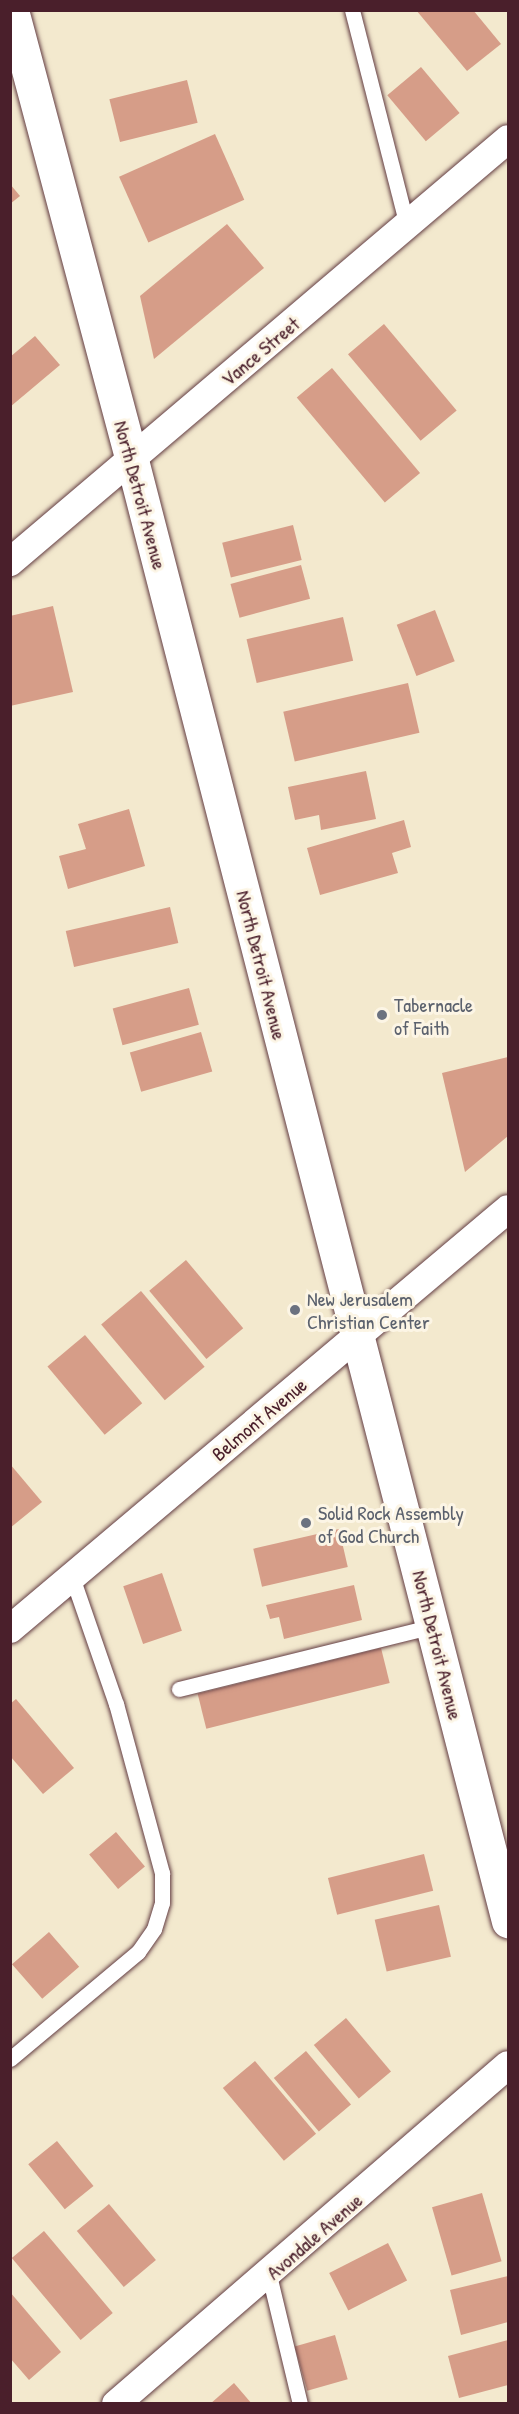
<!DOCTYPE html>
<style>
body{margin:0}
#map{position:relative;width:519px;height:2414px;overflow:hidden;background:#f3e9ce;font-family:"Patrick Hand",sans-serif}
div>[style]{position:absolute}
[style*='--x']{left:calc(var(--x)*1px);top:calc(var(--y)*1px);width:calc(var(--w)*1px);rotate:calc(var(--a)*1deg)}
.building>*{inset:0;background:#d69d88;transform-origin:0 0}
.roads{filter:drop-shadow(0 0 2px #633d43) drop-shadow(0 0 2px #633d43)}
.service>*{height:15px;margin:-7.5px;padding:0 7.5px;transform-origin:7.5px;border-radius:7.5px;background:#fff}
.minor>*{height:28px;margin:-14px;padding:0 14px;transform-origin:14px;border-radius:14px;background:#fff}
.primary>*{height:33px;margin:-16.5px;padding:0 16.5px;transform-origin:16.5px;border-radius:16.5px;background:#fff}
.dots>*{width:16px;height:16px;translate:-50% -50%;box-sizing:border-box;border:3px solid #fcf5e5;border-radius:50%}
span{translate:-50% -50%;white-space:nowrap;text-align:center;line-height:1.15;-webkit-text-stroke:6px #fcf5e5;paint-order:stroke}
.street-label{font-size:20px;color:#4a1f2b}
.worship-label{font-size:20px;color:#5b616d}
.left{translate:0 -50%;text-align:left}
.frame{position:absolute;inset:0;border:12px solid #4a1f2b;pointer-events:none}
</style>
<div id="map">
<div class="building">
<div style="clip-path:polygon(416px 10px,473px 10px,501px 44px,467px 71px)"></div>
<div style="left:421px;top:67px;width:60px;height:44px;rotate:50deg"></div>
<div style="left:187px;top:80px;width:44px;height:80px;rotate:76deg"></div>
<div style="left:215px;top:134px;width:72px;height:105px;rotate:66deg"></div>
<div style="clip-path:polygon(10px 184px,20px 196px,10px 204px)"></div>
<div style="clip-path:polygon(227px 224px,264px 268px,154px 359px,140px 296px)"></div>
<div style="left:384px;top:324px;width:113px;height:47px;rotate:50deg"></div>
<div style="clip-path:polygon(35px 336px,60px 365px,10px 407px,10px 357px)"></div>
<div style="left:332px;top:368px;width:137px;height:46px;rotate:50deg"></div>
<div style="left:293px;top:525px;width:36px;height:73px;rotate:76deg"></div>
<div style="left:301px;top:565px;width:35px;height:73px;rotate:75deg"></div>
<div style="clip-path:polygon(53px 606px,73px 692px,10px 706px,10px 616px)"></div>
<div style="left:435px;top:610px;width:55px;height:41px;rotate:69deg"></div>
<div style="left:343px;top:617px;width:45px;height:99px;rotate:77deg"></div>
<div style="left:408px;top:683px;width:51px;height:128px;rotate:77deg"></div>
<div style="clip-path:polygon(366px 771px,376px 819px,321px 830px,319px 815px,295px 820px,288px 787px)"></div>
<div style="clip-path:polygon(129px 809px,145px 866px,68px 889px,59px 856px,86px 849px,78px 824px)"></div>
<div style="clip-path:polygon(404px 820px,411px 847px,392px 853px,398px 873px,320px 895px,307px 848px)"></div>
<div style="left:170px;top:907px;width:37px;height:107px;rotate:77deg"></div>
<div style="left:189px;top:988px;width:38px;height:79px;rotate:75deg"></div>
<div style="left:201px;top:1032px;width:41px;height:74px;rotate:74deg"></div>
<div style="clip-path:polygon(508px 1057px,508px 1136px,465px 1172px,442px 1073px)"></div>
<div style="left:186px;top:1260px;width:89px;height:48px;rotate:50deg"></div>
<div style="left:141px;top:1291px;width:99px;height:52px;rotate:50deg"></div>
<div style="left:85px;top:1335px;width:89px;height:49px;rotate:50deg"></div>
<div style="clip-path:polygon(10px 1464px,42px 1502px,10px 1528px)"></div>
<div style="left:339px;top:1529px;width:39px;height:88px;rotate:77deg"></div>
<div style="left:162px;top:1573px;width:61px;height:41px;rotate:71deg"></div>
<div style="clip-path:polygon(354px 1585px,362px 1620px,284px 1639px,279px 1617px,270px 1619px,266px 1605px)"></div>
<div style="left:381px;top:1648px;width:36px;height:189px;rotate:76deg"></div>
<div style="clip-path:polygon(16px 1699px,74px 1768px,43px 1794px,10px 1756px,10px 1704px)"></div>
<div style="left:116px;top:1832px;width:45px;height:35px;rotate:50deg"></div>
<div style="left:424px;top:1854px;width:38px;height:99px;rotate:76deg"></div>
<div style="left:439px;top:1905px;width:53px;height:66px;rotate:77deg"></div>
<div style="left:49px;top:1932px;width:46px;height:49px;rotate:49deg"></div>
<div style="left:346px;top:2018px;width:70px;height:42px;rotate:50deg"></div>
<div style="left:306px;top:2051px;width:70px;height:42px;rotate:50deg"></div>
<div style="left:255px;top:2061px;width:95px;height:42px;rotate:50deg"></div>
<div style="left:57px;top:2141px;width:58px;height:37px;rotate:51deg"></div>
<div style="left:482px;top:2193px;width:71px;height:52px;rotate:74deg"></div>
<div style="left:109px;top:2204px;width:73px;height:42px;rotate:50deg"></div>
<div style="left:44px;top:2231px;width:107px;height:42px;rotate:50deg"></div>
<div style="left:388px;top:2243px;width:42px;height:66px;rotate:63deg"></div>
<div style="clip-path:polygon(508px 2276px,508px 2322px,461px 2335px,450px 2290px)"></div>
<div style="clip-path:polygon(10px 2292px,61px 2352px,29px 2380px,10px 2358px)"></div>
<div style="left:335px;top:2335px;width:46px;height:42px;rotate:74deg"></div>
<div style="clip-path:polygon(508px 2340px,508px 2385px,459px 2398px,448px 2356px)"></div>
<div style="clip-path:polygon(234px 2383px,252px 2404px,210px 2404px)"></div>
</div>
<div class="roads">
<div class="service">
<div style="--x:352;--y:10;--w:223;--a:75.7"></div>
<div style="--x:179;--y:1689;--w:262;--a:-13.9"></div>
<div style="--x:10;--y:2059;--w:167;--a:-39.9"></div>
<div style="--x:138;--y:1952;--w:28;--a:-55"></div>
<div style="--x:154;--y:1929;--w:27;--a:-73"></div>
<div style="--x:162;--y:1903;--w:30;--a:-90"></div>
<div style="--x:162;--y:1873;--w:175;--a:-105.2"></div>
<div style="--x:116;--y:1704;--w:134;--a:-109.1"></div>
<div style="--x:269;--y:2275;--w:133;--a:76.5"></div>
</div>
<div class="minor">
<div style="--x:10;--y:562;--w:653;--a:-40.34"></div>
<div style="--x:10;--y:1629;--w:651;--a:-40.14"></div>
<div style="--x:116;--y:2404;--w:518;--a:-40.85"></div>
</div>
<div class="primary">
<div style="--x:12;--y:10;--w:466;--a:75.1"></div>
<div style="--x:132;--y:460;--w:1509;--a:75.57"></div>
</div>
</div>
<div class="dots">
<div style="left:382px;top:1015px;background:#6b7280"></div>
<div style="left:295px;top:1310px;background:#6b7280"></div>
<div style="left:306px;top:1523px;background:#6b7280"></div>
</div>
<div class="street-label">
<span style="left:260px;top:351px;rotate:-40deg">Vance Street</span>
<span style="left:141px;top:495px;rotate:75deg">North Detroit Avenue</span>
<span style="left:262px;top:965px;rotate:76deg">North Detroit Avenue</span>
<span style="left:259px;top:1419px;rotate:-40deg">Belmont Avenue</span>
<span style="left:438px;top:1645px;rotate:76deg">North Detroit Avenue</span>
<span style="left:314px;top:2236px;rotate:-41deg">Avondale Avenue</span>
</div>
<div class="worship-label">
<span class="left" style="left:394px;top:1016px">Tabernacle<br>of Faith</span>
<span class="left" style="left:307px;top:1310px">New Jerusalem<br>Christian Center</span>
<span class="left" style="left:318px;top:1524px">Solid Rock Assembly<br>of God Church</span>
</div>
<div class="frame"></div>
</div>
